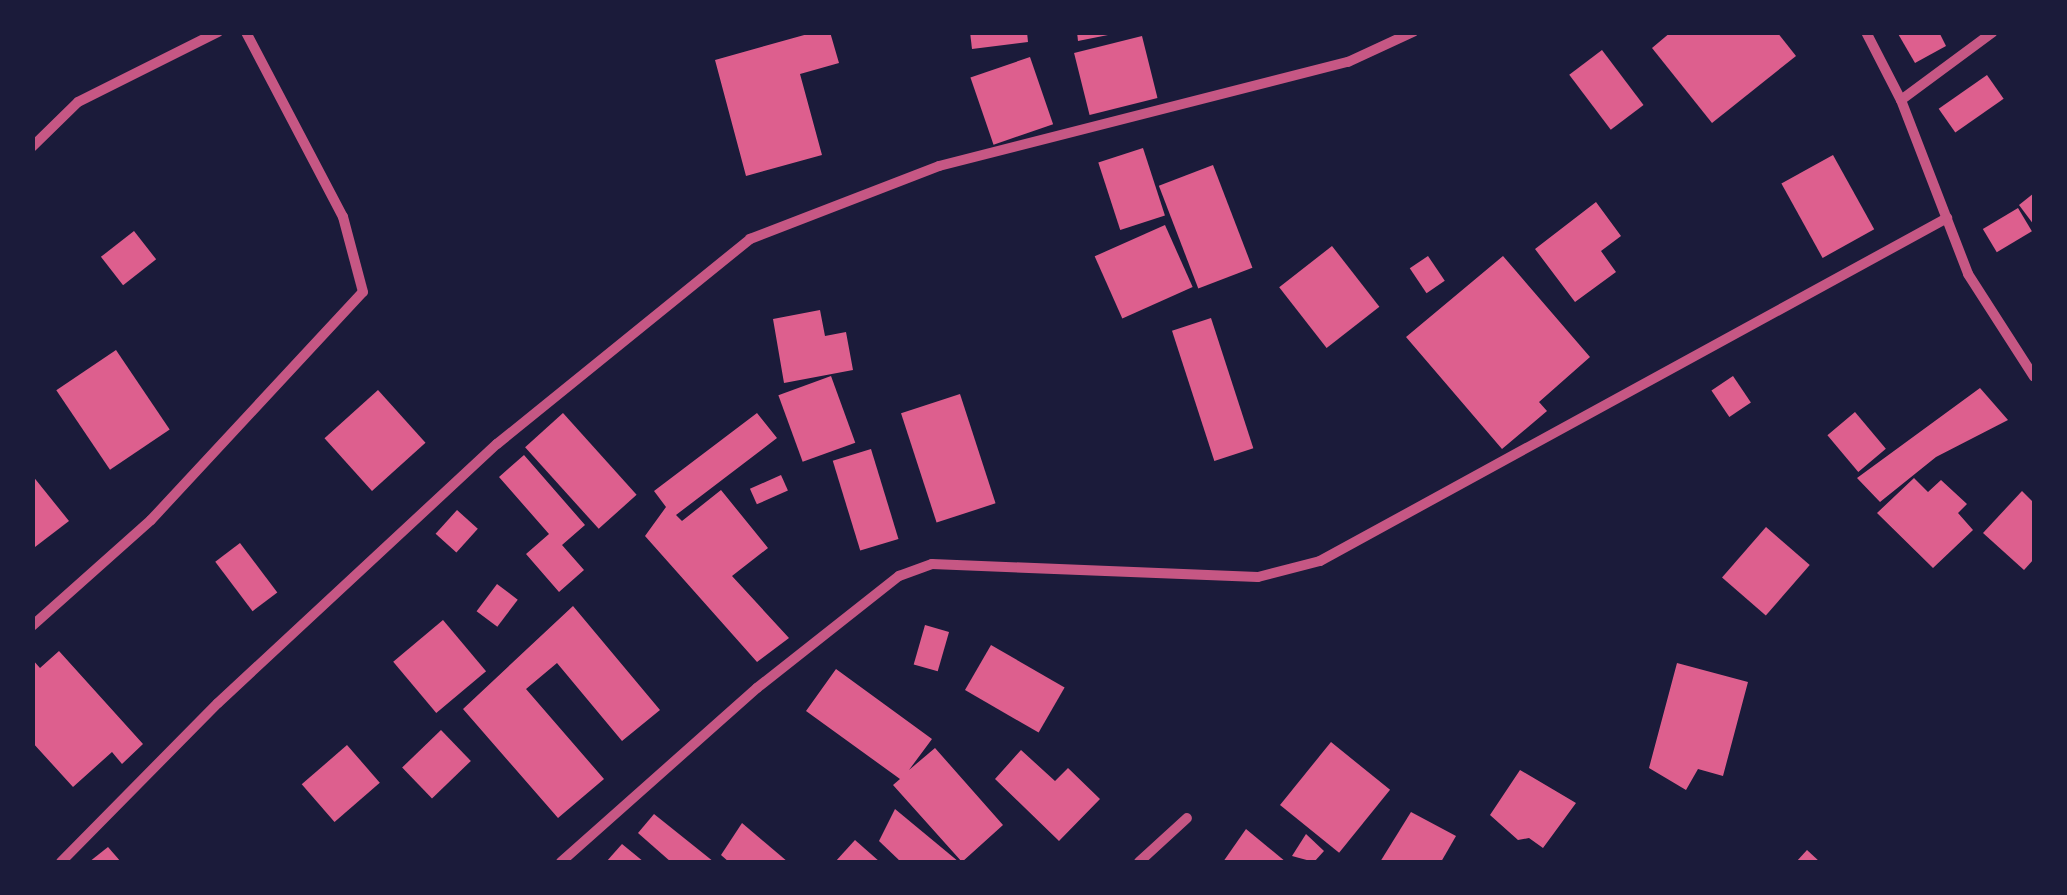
<!DOCTYPE html>
<style>
body{margin:0}
#map{position:relative;width:2067px;height:895px;overflow:hidden;background:#1b1b3a;font-family:"Public Sans",sans-serif}
div>[style]{position:absolute}
[style*='--x']{left:calc(var(--x)*1px);top:calc(var(--y)*1px);width:calc(var(--w)*1px);rotate:calc(var(--a)*1deg)}
.building>*{inset:0;background:#dd5f8e;transform-origin:0 0}
.minor>*{height:10px;margin:-5px;padding:0 5px;transform-origin:5px;border-radius:5px;background:#c65784}
span{translate:-50% -50%;white-space:nowrap;text-align:center;line-height:1.15;-webkit-text-stroke:9px #1b1b3a;paint-order:stroke}
.frame{position:absolute;inset:0;border:35px solid #1b1b3a;pointer-events:none}
</style>
<div id="map">
<div class="building">
<div style="clip-path:polygon(815px 32px,830px 32px,839px 63px,800px 74px,822px 155px,746px 176px,715px 60px)"></div>
<div style="clip-path:polygon(970px 32px,1027px 32px,1028px 42px,972px 49px)"></div>
<div style="clip-path:polygon(1077px 32px,1113px 32px,1113px 34px,1078px 41px)"></div>
<div style="clip-path:polygon(1671px 32px,1777px 32px,1796px 56px,1712px 123px,1652px 48px)"></div>
<div style="clip-path:polygon(1897px 32px,1939px 32px,1946px 46px,1915px 63px)"></div>
<div style="left:1142px;top:36px;width:64px;height:70px;rotate:76deg"></div>
<div style="left:1602px;top:50px;width:69px;height:41px;rotate:53deg"></div>
<div style="left:1030px;top:57px;width:71px;height:63px;rotate:71deg"></div>
<div style="left:1987px;top:75px;width:29px;height:59px;rotate:55deg"></div>
<div style="left:1143px;top:148px;width:71px;height:47px;rotate:72deg"></div>
<div style="left:1833px;top:155px;width:85px;height:59px;rotate:61deg"></div>
<div style="left:1213px;top:165px;width:110px;height:58px;rotate:69deg"></div>
<div style="clip-path:polygon(2034px 193px,2034px 225px,2019px 205px)"></div>
<div style="clip-path:polygon(1596px 202px,1621px 236px,1601px 251px,1616px 272px,1575px 302px,1535px 249px)"></div>
<div style="left:2018px;top:208px;width:27px;height:41px;rotate:59deg"></div>
<div style="left:1165px;top:225px;width:68px;height:77px;rotate:66deg"></div>
<div style="left:134px;top:231px;width:36px;height:42px;rotate:52deg"></div>
<div style="left:1332px;top:246px;width:77px;height:67px;rotate:52deg"></div>
<div style="left:1428px;top:256px;width:30px;height:22px;rotate:56deg"></div>
<div style="clip-path:polygon(1503px 256px,1590px 357px,1539px 402px,1547px 411px,1502px 449px,1406px 337px)"></div>
<div style="clip-path:polygon(820px 310px,825px 336px,846px 332px,853px 370px,784px 383px,773px 319px)"></div>
<div style="left:1211px;top:318px;width:137px;height:41px;rotate:72deg"></div>
<div style="left:116px;top:350px;width:96px;height:72px;rotate:56deg"></div>
<div style="left:831px;top:376px;width:71px;height:56px;rotate:70deg"></div>
<div style="left:1733px;top:376px;width:32px;height:26px;rotate:56deg"></div>
<div style="clip-path:polygon(1980px 388px,2008px 420px,1936px 457px,1880px 502px,1857px 478px)"></div>
<div style="left:378px;top:390px;width:71px;height:72px;rotate:48deg"></div>
<div style="left:960px;top:394px;width:115px;height:62px;rotate:72deg"></div>
<div style="left:1855px;top:412px;width:48px;height:36px;rotate:50deg"></div>
<div style="left:563px;top:413px;width:110px;height:51px;rotate:48deg"></div>
<div style="clip-path:polygon(757px 413px,777px 438px,676px 515px,682px 521px,721px 490px,768px 548px,732px 576px,789px 638px,757px 662px,645px 536px,666px 507px,654px 491px)"></div>
<div style="left:871px;top:449px;width:94px;height:40px;rotate:73deg"></div>
<div style="clip-path:polygon(524px 455px,585px 525px,562px 545px,584px 570px,559px 592px,526px 554px,549px 534px,499px 477px)"></div>
<div style="clip-path:polygon(32px 475px,69px 521px,35px 547px,32px 544px)"></div>
<div style="left:781px;top:475px;width:17px;height:34px;rotate:66deg"></div>
<div style="clip-path:polygon(1914px 478px,1928px 492px,1941px 480px,1967px 504px,1958px 513px,1973px 530px,1933px 568px,1877px 513px)"></div>
<div style="clip-path:polygon(2022px 491px,2034px 503px,2034px 559px,2024px 570px,1983px 533px)"></div>
<div style="left:457px;top:510px;width:28px;height:32px;rotate:42deg"></div>
<div style="left:1766px;top:527px;width:58px;height:67px;rotate:41deg"></div>
<div style="left:240px;top:543px;width:62px;height:31px;rotate:53deg"></div>
<div style="left:497px;top:584px;width:26px;height:34px;rotate:37deg"></div>
<div style="clip-path:polygon(573px 606px,660px 710px,622px 741px,557px 663px,526px 689px,604px 779px,558px 818px,463px 709px)"></div>
<div style="left:443px;top:620px;width:67px;height:65px;rotate:50deg"></div>
<div style="left:925px;top:625px;width:25px;height:41px;rotate:16deg"></div>
<div style="left:991px;top:645px;width:85px;height:52px;rotate:30deg"></div>
<div style="clip-path:polygon(59px 651px,143px 744px,122px 764px,112px 752px,73px 787px,32px 742px,32px 659px,40px 668px)"></div>
<div style="clip-path:polygon(1677px 663px,1748px 682px,1723px 776px,1698px 769px,1686px 790px,1649px 768px)"></div>
<div style="clip-path:polygon(836px 669px,932px 739px,909px 770px,935px 748px,1003px 825px,962px 862px,893px 785px,900px 779px,806px 711px)"></div>
<div style="left:441px;top:730px;width:43px;height:54px;rotate:46deg"></div>
<div style="left:1331px;top:742px;width:76px;height:81px;rotate:39deg"></div>
<div style="left:347px;top:745px;width:50px;height:60px;rotate:49deg"></div>
<div style="clip-path:polygon(1021px 750px,1055px 781px,1068px 768px,1100px 799px,1059px 841px,995px 779px)"></div>
<div style="clip-path:polygon(1520px 770px,1576px 803px,1543px 848px,1529px 838px,1518px 840px,1490px 815px)"></div>
<div style="clip-path:polygon(895px 809px,959px 862px,901px 862px,879px 841px)"></div>
<div style="clip-path:polygon(1411px 812px,1456px 836px,1441px 862px,1380px 862px)"></div>
<div style="clip-path:polygon(654px 814px,714px 862px,671px 862px,638px 833px)"></div>
<div style="clip-path:polygon(742px 823px,788px 862px,729px 862px,721px 855px)"></div>
<div style="clip-path:polygon(1246px 829px,1286px 862px,1223px 862px)"></div>
<div style="clip-path:polygon(1306px 834px,1324px 851px,1314px 862px,1292px 856px)"></div>
<div style="clip-path:polygon(855px 840px,880px 862px,835px 862px)"></div>
<div style="clip-path:polygon(622px 844px,644px 862px,606px 862px)"></div>
<div style="clip-path:polygon(108px 847px,121px 862px,89px 862px)"></div>
<div style="clip-path:polygon(1807px 850px,1820px 862px,1796px 862px)"></div>
</div>
<div class="minor">
<div style="--x:1866;--y:32;--w:76;--a:62.8"></div>
<div style="--x:1901;--y:100;--w:186;--a:68.9"></div>
<div style="--x:1968;--y:274;--w:122;--a:57.3"></div>
<div style="--x:1901;--y:100;--w:114;--a:-36.5"></div>
<div style="--x:32;--y:147;--w:64;--a:-44.4"></div>
<div style="--x:78;--y:102;--w:157;--a:-26.6"></div>
<div style="--x:32;--y:626;--w:159;--a:-41.7"></div>
<div style="--x:151;--y:520;--w:311;--a:-47.1"></div>
<div style="--x:363;--y:292;--w:78;--a:-104.9"></div>
<div style="--x:343;--y:217;--w:209;--a:-117.7"></div>
<div style="--x:61;--y:862;--w:223;--a:-45.4"></div>
<div style="--x:218;--y:703;--w:381;--a:-42.9"></div>
<div style="--x:497;--y:444;--w:326;--a:-39"></div>
<div style="--x:750;--y:239;--w:203;--a:-21.1"></div>
<div style="--x:939;--y:166;--w:422;--a:-14.3"></div>
<div style="--x:1348;--y:62;--w:72;--a:-24.8"></div>
<div style="--x:561;--y:862;--w:262;--a:-41.6"></div>
<div style="--x:757;--y:688;--w:181;--a:-38.3"></div>
<div style="--x:899;--y:576;--w:35;--a:-20"></div>
<div style="--x:932;--y:564;--w:326;--a:2.3"></div>
<div style="--x:1258;--y:577;--w:64;--a:-14.5"></div>
<div style="--x:1320;--y:561;--w:715;--a:-28.68"></div>
<div style="--x:1139;--y:862;--w:65;--a:-42.5"></div>
</div>
<div class="frame"></div>
</div>
